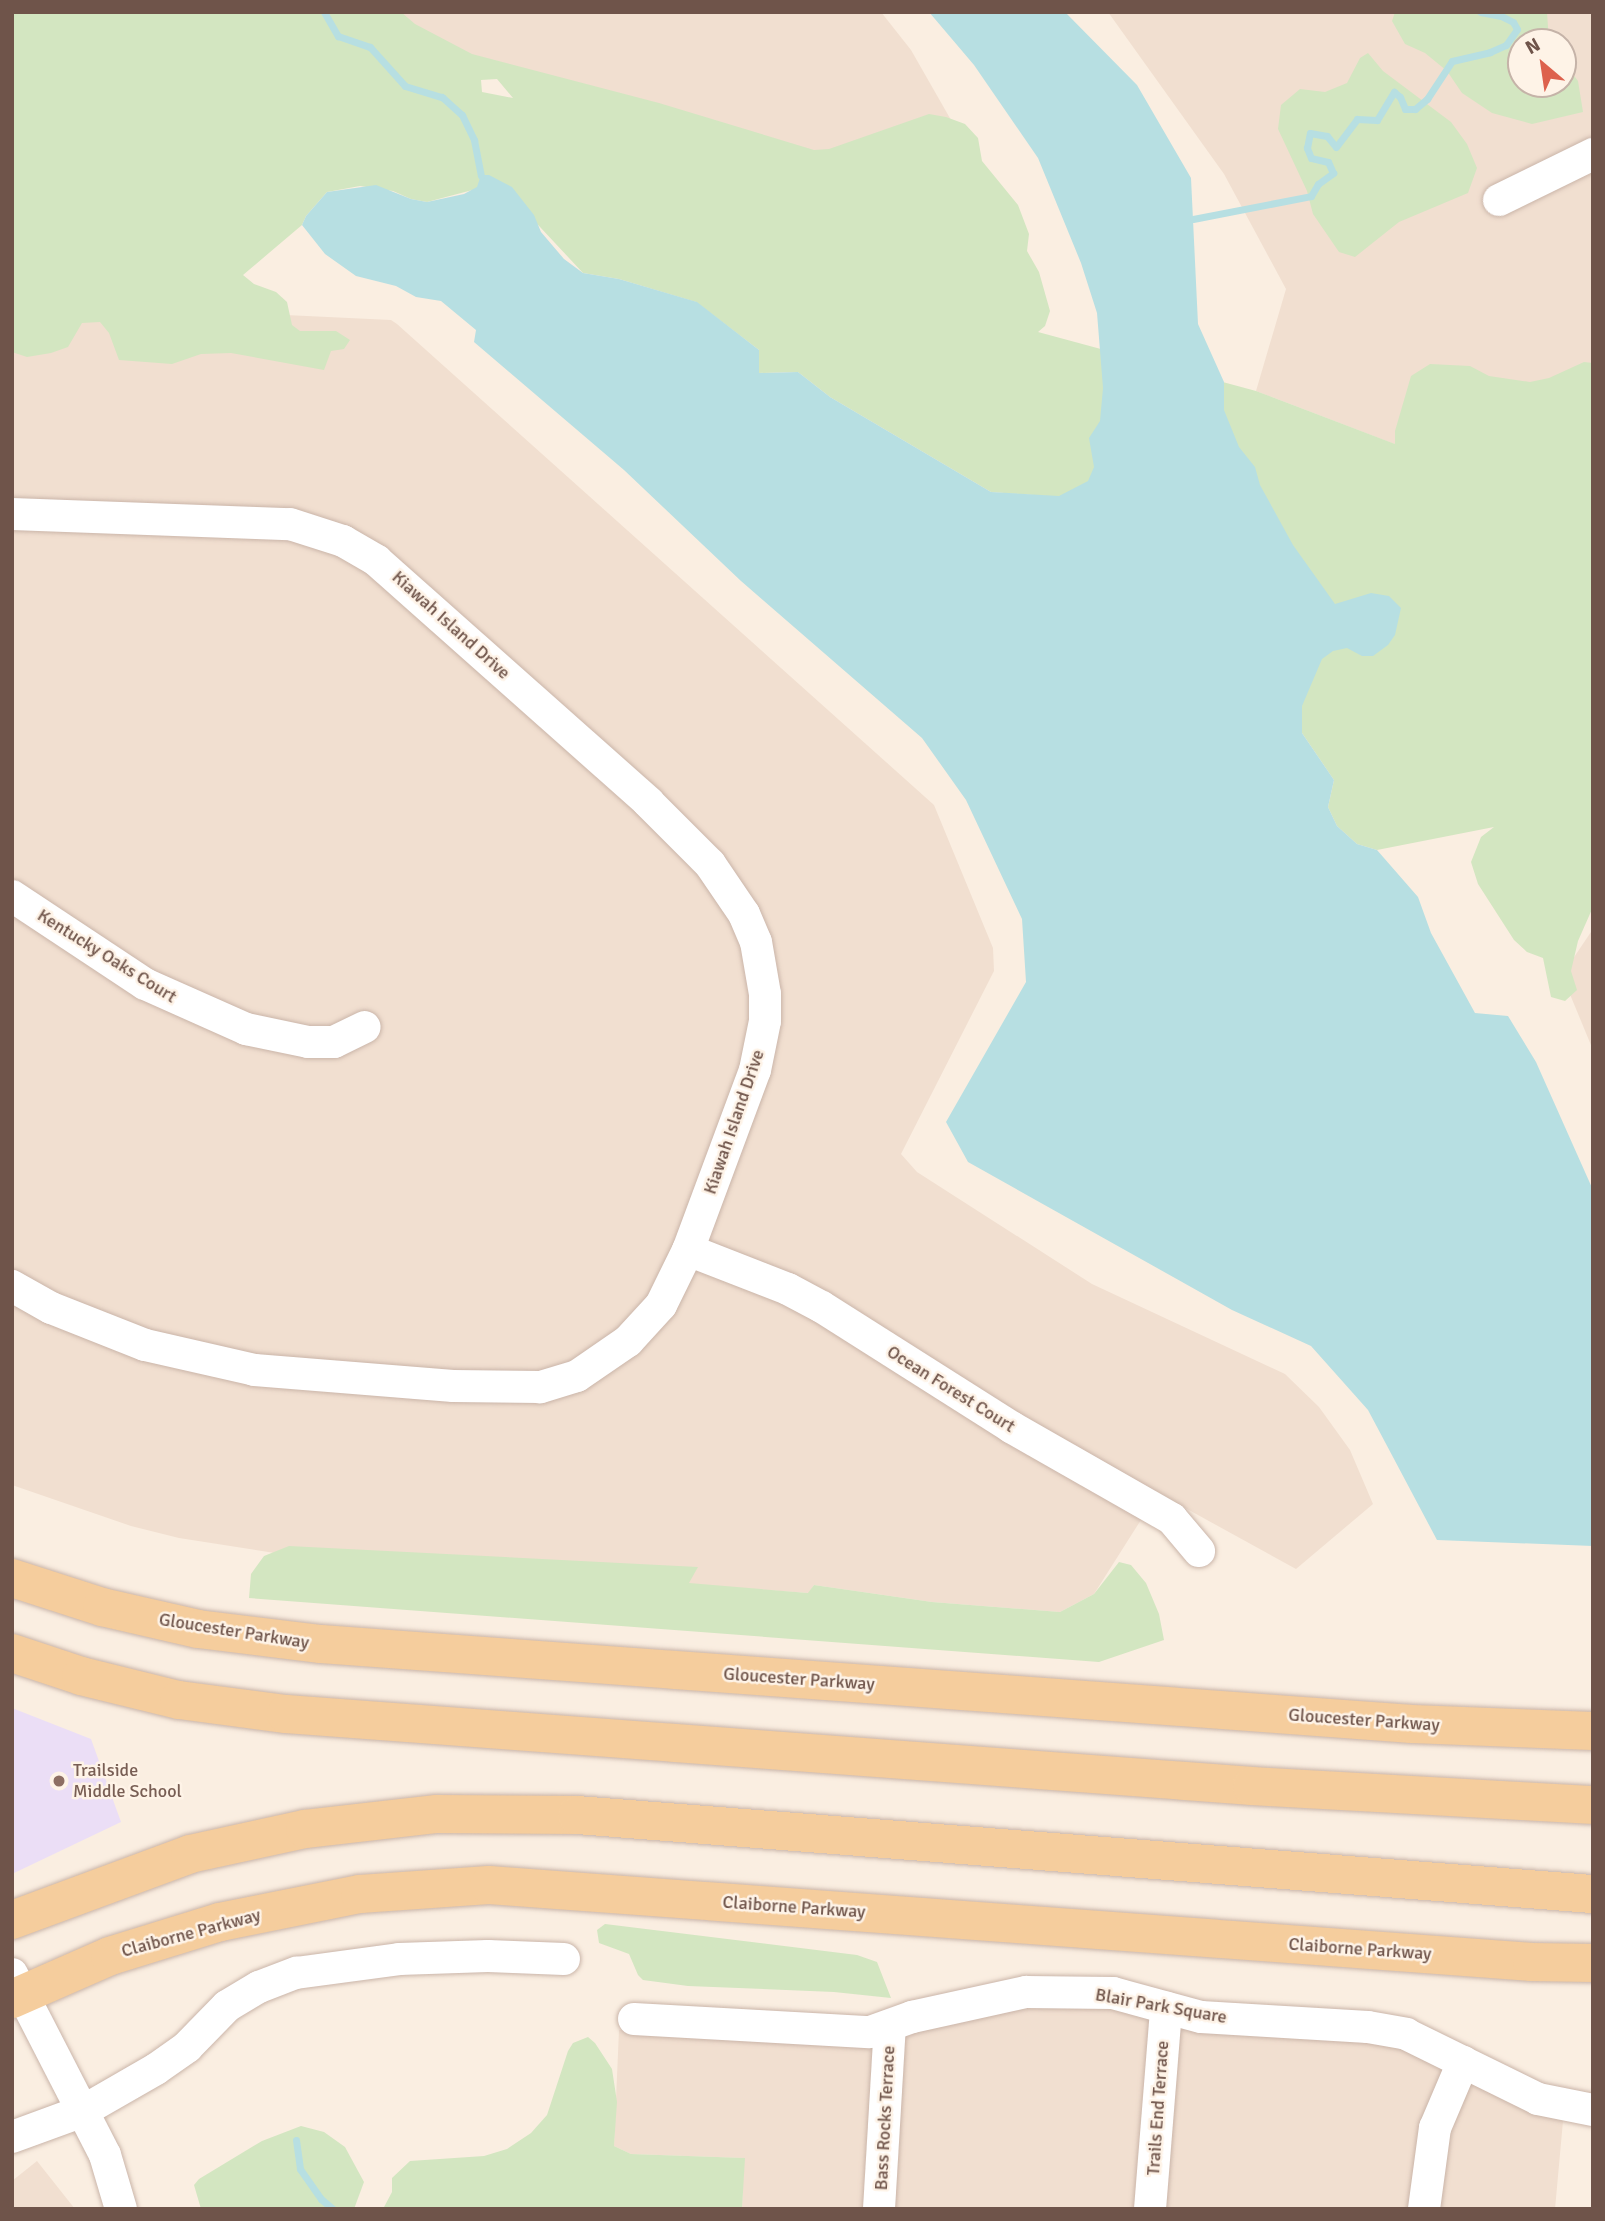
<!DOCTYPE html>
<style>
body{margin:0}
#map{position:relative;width:1605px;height:2221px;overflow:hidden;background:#faeee1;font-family:Signika,sans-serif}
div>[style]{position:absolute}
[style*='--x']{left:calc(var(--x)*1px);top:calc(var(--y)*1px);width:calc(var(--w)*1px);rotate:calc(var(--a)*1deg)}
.residential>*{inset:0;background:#f1dfd0}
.education>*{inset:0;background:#ebdef6}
.green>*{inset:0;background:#d3e6c1}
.water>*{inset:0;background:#b7dfe2}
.stream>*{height:7px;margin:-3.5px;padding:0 3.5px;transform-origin:3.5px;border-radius:3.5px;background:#b7dfe2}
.roads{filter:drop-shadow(0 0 2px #cab5a9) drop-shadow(0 0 2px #cab5a9)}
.minor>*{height:32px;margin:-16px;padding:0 16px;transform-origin:16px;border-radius:16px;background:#fff}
.major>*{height:38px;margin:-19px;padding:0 19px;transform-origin:19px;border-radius:19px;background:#f5cd9d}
.dots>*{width:19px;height:19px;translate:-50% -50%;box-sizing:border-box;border:4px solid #fef3e7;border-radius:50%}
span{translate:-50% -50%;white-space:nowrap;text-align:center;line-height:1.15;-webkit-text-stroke:5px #fef3e7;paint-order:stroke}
.street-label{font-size:18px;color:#6f544a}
.education-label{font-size:18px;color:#785e54}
.left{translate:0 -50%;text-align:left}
.frame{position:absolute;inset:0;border:14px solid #6f544a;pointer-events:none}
.north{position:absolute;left:1507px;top:28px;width:70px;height:70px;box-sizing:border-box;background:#fef3e7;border:2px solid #c5b3a8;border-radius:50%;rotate:331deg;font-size:19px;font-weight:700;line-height:28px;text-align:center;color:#6f544a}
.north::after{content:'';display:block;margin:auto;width:24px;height:32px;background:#dd614d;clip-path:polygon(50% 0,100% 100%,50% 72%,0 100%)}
</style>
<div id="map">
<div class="residential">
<div style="clip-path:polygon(380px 12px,881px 12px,911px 50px,959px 134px,824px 166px,408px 37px)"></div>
<div style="clip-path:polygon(evenodd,1108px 12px,1593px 12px,1593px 382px,1436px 460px,1256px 391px,1286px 289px,1224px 174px,1108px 12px,1521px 42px,1563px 42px,1563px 84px,1521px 84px,1521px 42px)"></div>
<div style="clip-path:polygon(12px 302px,391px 320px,397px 324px,934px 805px,993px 948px,994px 971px,901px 1154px,917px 1172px,1092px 1284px,1285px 1374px,1319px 1407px,1350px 1450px,1373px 1504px,1296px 1569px,1158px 1493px,1094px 1594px,1060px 1612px,932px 1602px,814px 1585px,809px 1593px,300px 1557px,179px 1538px,131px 1526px,12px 1485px)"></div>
<div style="clip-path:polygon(1593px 929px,1593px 1050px,1562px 975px)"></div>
<div style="clip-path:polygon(1056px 2004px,1125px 2009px,1391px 2042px,1530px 2112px,1563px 2121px,1555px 2209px,742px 2209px,744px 2158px,631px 2154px,614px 2146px,619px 2030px,848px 2044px,1020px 2007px)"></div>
<div style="clip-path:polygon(37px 2161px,75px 2209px,12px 2209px,12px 2181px)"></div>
</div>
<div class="education">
<div style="clip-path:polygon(12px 1708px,91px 1739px,121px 1822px,12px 1874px)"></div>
</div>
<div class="green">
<div style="clip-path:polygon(evenodd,12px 12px,401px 12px,415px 24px,472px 54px,659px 103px,814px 150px,829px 149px,929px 114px,946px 117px,965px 124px,978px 138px,982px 161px,1018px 205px,1029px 234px,1027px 251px,1039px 272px,1050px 311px,1045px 326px,1038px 332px,1256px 391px,1395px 444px,1395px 431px,1411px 376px,1430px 364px,1470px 366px,1489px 376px,1530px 382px,1549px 378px,1584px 362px,1593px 363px,1593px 907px,1578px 941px,1571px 971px,1577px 990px,1565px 1001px,1551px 997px,1543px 958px,1527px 952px,1514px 940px,1478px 884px,1471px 862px,1481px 837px,1494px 827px,1377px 850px,1357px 844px,1337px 826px,1328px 807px,1334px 780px,1302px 733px,1302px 706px,1059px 497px,991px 492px,830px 397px,798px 372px,759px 373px,759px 350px,696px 302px,619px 279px,583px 273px,499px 183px,427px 202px,411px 199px,393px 191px,360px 186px,327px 192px,306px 216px,302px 225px,243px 275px,254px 284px,276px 292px,287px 302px,292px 325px,300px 331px,336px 331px,350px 340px,344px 349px,331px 351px,324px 370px,231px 353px,201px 354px,172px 364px,119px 360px,109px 333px,100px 322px,82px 323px,68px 347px,51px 353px,27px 357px,12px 352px,12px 12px,497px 79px,513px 98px,482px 92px,481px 80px,497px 79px)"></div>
<div style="clip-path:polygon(1395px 12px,1547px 12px,1549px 42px,1521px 42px,1521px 84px,1563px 84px,1563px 61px,1578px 81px,1583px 112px,1532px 124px,1492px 113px,1462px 93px,1447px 71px,1425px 53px,1405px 44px,1392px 21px)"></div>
<div style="clip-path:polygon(1368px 53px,1383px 71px,1451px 122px,1467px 144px,1477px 168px,1468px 193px,1399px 222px,1355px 257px,1339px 252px,1313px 214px,1307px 191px,1278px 129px,1281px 105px,1300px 89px,1325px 92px,1347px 83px,1360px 58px)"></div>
<div style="clip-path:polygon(289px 1546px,698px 1567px,689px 1583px,808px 1593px,814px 1585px,932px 1602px,1060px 1612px,1094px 1594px,1119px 1562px,1131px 1565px,1146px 1583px,1159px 1614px,1164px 1640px,1099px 1662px,249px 1598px,251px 1574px,264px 1556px)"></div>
<div style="clip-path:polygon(605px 1924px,857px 1955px,877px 1962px,891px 1998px,834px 1992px,688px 1986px,643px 1980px,638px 1975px,629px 1954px,599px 1943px,597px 1930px)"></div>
<div style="clip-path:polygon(588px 2037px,595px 2043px,612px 2069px,617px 2102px,614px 2146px,631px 2154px,745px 2158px,742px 2209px,383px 2209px,392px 2192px,392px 2178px,410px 2161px,484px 2156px,507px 2149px,531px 2133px,547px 2115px,568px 2051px,573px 2043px)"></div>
<div style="clip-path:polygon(301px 2126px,324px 2132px,345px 2147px,364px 2182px,354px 2209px,201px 2209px,194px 2185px,199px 2179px,262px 2141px)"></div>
</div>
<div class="water">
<div style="clip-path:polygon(929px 12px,1065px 12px,1137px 85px,1191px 178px,1198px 324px,1224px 382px,1224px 410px,1239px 447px,1255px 467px,1260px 485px,1293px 545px,1335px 604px,1371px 593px,1389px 596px,1401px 608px,1395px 635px,1388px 645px,1373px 656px,1362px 656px,1347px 648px,1333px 651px,1322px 659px,1302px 706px,1302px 733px,1334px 780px,1328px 807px,1337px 826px,1357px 844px,1377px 850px,1418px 897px,1431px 933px,1475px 1013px,1508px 1016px,1536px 1062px,1593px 1190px,1593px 1546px,1437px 1540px,1368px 1410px,1311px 1346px,1232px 1310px,968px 1162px,946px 1122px,1026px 982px,1022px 919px,966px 800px,922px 738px,741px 581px,624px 470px,474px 342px,476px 330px,441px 301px,416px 297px,396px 286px,356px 276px,325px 254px,302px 225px,306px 216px,327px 192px,376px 185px,411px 199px,427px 202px,464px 194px,477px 187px,481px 175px,489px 175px,512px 187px,534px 215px,541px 232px,564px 259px,583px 273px,619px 279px,697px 302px,759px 350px,759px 373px,798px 372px,830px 397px,991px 492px,1059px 496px,1088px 481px,1094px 467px,1089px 438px,1100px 421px,1103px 388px,1097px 313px,1081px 263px,1038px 158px,974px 65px)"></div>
</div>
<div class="stream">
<div style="--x:324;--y:12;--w:28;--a:60"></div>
<div style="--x:338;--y:36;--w:34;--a:19"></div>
<div style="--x:370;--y:47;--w:52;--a:48.1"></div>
<div style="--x:405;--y:86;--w:39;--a:17"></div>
<div style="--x:442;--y:97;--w:27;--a:42"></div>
<div style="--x:462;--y:115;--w:28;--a:64"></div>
<div style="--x:474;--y:140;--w:36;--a:79"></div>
<div style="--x:1193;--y:219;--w:120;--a:-11"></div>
<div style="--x:1311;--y:196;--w:14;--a:-60"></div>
<div style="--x:1318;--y:184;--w:19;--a:-36"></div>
<div style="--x:1333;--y:173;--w:12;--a:-114"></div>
<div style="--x:1328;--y:162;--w:17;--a:-167"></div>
<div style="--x:1311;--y:158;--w:11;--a:-112"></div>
<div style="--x:1307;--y:148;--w:15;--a:-79"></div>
<div style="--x:1310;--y:133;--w:17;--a:10"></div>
<div style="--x:1327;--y:136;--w:14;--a:51"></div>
<div style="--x:1336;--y:147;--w:35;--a:-53"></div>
<div style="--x:1357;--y:119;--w:20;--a:3"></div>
<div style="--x:1377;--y:120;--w:33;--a:-59"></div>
<div style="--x:1394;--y:92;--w:8;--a:40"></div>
<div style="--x:1400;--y:97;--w:13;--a:67"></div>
<div style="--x:1405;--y:109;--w:10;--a:0"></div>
<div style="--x:1415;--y:109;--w:16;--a:-40"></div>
<div style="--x:1427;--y:99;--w:45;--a:-56.7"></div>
<div style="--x:1452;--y:61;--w:39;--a:-13"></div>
<div style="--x:1490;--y:52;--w:17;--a:-24"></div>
<div style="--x:1506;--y:45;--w:19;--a:-55"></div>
<div style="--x:1517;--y:29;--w:8;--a:-120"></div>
<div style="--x:1513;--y:22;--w:13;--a:-153"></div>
<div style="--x:1501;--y:16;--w:21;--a:-169"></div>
<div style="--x:296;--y:2140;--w:29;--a:82"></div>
<div style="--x:300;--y:2169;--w:37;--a:55"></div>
<div style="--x:321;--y:2199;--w:16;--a:40"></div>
</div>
<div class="roads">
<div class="minor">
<div style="--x:1499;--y:200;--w:105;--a:-26.1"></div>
<div style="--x:12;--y:514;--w:278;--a:2.1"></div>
<div style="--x:290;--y:524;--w:56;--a:17.8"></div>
<div style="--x:343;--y:541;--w:39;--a:30"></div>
<div style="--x:377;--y:561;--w:363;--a:41.6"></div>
<div style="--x:648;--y:802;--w:88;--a:45"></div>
<div style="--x:710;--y:864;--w:60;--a:55.8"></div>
<div style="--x:744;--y:914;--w:30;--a:67"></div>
<div style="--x:756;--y:942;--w:53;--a:80.2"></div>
<div style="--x:765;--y:994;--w:27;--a:90"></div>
<div style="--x:765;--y:1021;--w:50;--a:101.5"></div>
<div style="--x:755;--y:1070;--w:192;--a:110.4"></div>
<div style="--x:688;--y:1250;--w:61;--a:116.1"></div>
<div style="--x:661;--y:1305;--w:49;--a:132.5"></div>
<div style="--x:628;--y:1341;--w:62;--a:145.5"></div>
<div style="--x:577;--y:1376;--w:39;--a:163"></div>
<div style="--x:540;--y:1387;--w:87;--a:-179.3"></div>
<div style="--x:453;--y:1386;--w:199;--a:-175.4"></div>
<div style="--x:255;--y:1370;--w:113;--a:-167.2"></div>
<div style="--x:145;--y:1345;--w:101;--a:-158.5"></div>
<div style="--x:51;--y:1308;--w:45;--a:-150.6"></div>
<div style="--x:12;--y:896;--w:159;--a:33.5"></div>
<div style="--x:145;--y:984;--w:111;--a:24"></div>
<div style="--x:246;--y:1029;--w:63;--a:11.8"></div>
<div style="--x:308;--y:1042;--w:26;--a:0"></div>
<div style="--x:334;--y:1042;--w:34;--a:-26"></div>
<div style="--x:688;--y:1250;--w:107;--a:21.3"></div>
<div style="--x:788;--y:1289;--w:38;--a:28"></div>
<div style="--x:822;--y:1307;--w:224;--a:32.4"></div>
<div style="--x:1011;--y:1427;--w:185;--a:29.7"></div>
<div style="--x:1172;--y:1519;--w:42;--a:49.8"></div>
<div style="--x:12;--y:1974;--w:203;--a:62.8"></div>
<div style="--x:105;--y:2155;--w:56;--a:73.5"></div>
<div style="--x:634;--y:2019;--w:236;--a:3.2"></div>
<div style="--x:870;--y:2032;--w:45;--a:-19.7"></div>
<div style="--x:912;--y:2017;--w:117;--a:-12.4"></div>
<div style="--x:1026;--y:1992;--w:87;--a:0.7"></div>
<div style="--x:1113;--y:1993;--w:91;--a:15.3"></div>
<div style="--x:1201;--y:2017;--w:167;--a:3.4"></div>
<div style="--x:1368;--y:2027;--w:39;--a:10"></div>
<div style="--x:1406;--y:2034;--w:147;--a:26.2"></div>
<div style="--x:1538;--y:2099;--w:56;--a:11.3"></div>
<div style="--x:12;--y:2137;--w:76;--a:-20.1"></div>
<div style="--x:83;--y:2111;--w:84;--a:-29.9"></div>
<div style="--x:156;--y:2069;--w:38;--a:-35"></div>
<div style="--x:187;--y:2047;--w:57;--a:-45.7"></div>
<div style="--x:227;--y:2006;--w:37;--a:-31"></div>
<div style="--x:259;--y:1987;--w:40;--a:-21"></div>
<div style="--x:296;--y:1973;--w:104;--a:-7.7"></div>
<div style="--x:399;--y:1959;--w:89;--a:-1.9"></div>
<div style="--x:488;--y:1956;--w:76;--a:2.3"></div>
<div style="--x:879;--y:2209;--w:183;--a:-86.6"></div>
<div style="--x:1150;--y:2209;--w:202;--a:-85.4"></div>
<div style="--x:1424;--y:2209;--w:82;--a:-82.3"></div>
<div style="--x:1435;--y:2128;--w:72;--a:-67"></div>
</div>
<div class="major">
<div style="--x:12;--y:1578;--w:95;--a:17.9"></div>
<div style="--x:102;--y:1607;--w:98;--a:12.9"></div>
<div style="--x:198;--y:1629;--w:124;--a:7"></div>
<div style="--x:321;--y:1644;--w:1094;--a:4.19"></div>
<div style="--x:1412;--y:1724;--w:181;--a:2.2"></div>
<div style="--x:12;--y:1653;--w:73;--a:18.4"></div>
<div style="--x:81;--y:1676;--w:101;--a:13.8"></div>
<div style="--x:179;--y:1700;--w:108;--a:7.5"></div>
<div style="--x:286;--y:1714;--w:969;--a:4.26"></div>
<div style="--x:1252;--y:1786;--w:342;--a:3.2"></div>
<div style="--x:12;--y:1920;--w:190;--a:-20.3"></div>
<div style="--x:190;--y:1854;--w:118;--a:-12.3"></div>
<div style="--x:305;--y:1829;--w:133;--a:-6.5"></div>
<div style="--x:437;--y:1814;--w:140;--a:0.4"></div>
<div style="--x:577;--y:1815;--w:1019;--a:4.45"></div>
<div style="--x:12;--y:1999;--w:107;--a:-23.7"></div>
<div style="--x:110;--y:1956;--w:115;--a:-17.2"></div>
<div style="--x:220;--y:1922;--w:143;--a:-11.3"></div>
<div style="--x:360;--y:1894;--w:129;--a:-4"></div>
<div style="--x:489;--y:1885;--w:1046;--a:4.22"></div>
<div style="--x:1532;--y:1962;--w:61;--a:0.9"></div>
</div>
</div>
<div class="dots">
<div style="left:59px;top:1781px;background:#8d6e63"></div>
</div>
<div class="street-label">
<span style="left:451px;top:625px;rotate:42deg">Kiawah Island Drive</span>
<span style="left:107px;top:956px;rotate:32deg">Kentucky Oaks Court</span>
<span style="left:734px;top:1122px;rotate:-71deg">Kiawah Island Drive</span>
<span style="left:951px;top:1389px;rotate:32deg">Ocean Forest Court</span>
<span style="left:234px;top:1631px;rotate:9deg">Gloucester Parkway</span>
<span style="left:799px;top:1679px;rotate:4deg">Gloucester Parkway</span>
<span style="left:1364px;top:1720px;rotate:4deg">Gloucester Parkway</span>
<span style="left:794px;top:1907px;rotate:4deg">Claiborne Parkway</span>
<span style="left:191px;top:1933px;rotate:-15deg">Claiborne Parkway</span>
<span style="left:1360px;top:1949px;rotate:4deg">Claiborne Parkway</span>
<span style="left:1161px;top:2006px;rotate:10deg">Blair Park Square</span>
<span style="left:1158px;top:2108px;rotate:-86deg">Trails End Terrace</span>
<span style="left:885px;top:2118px;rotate:-87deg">Bass Rocks Terrace</span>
</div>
<div class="education-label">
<span class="left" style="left:73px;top:1781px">Trailside<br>Middle School</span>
</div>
<div class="frame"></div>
<div class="north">N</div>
</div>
